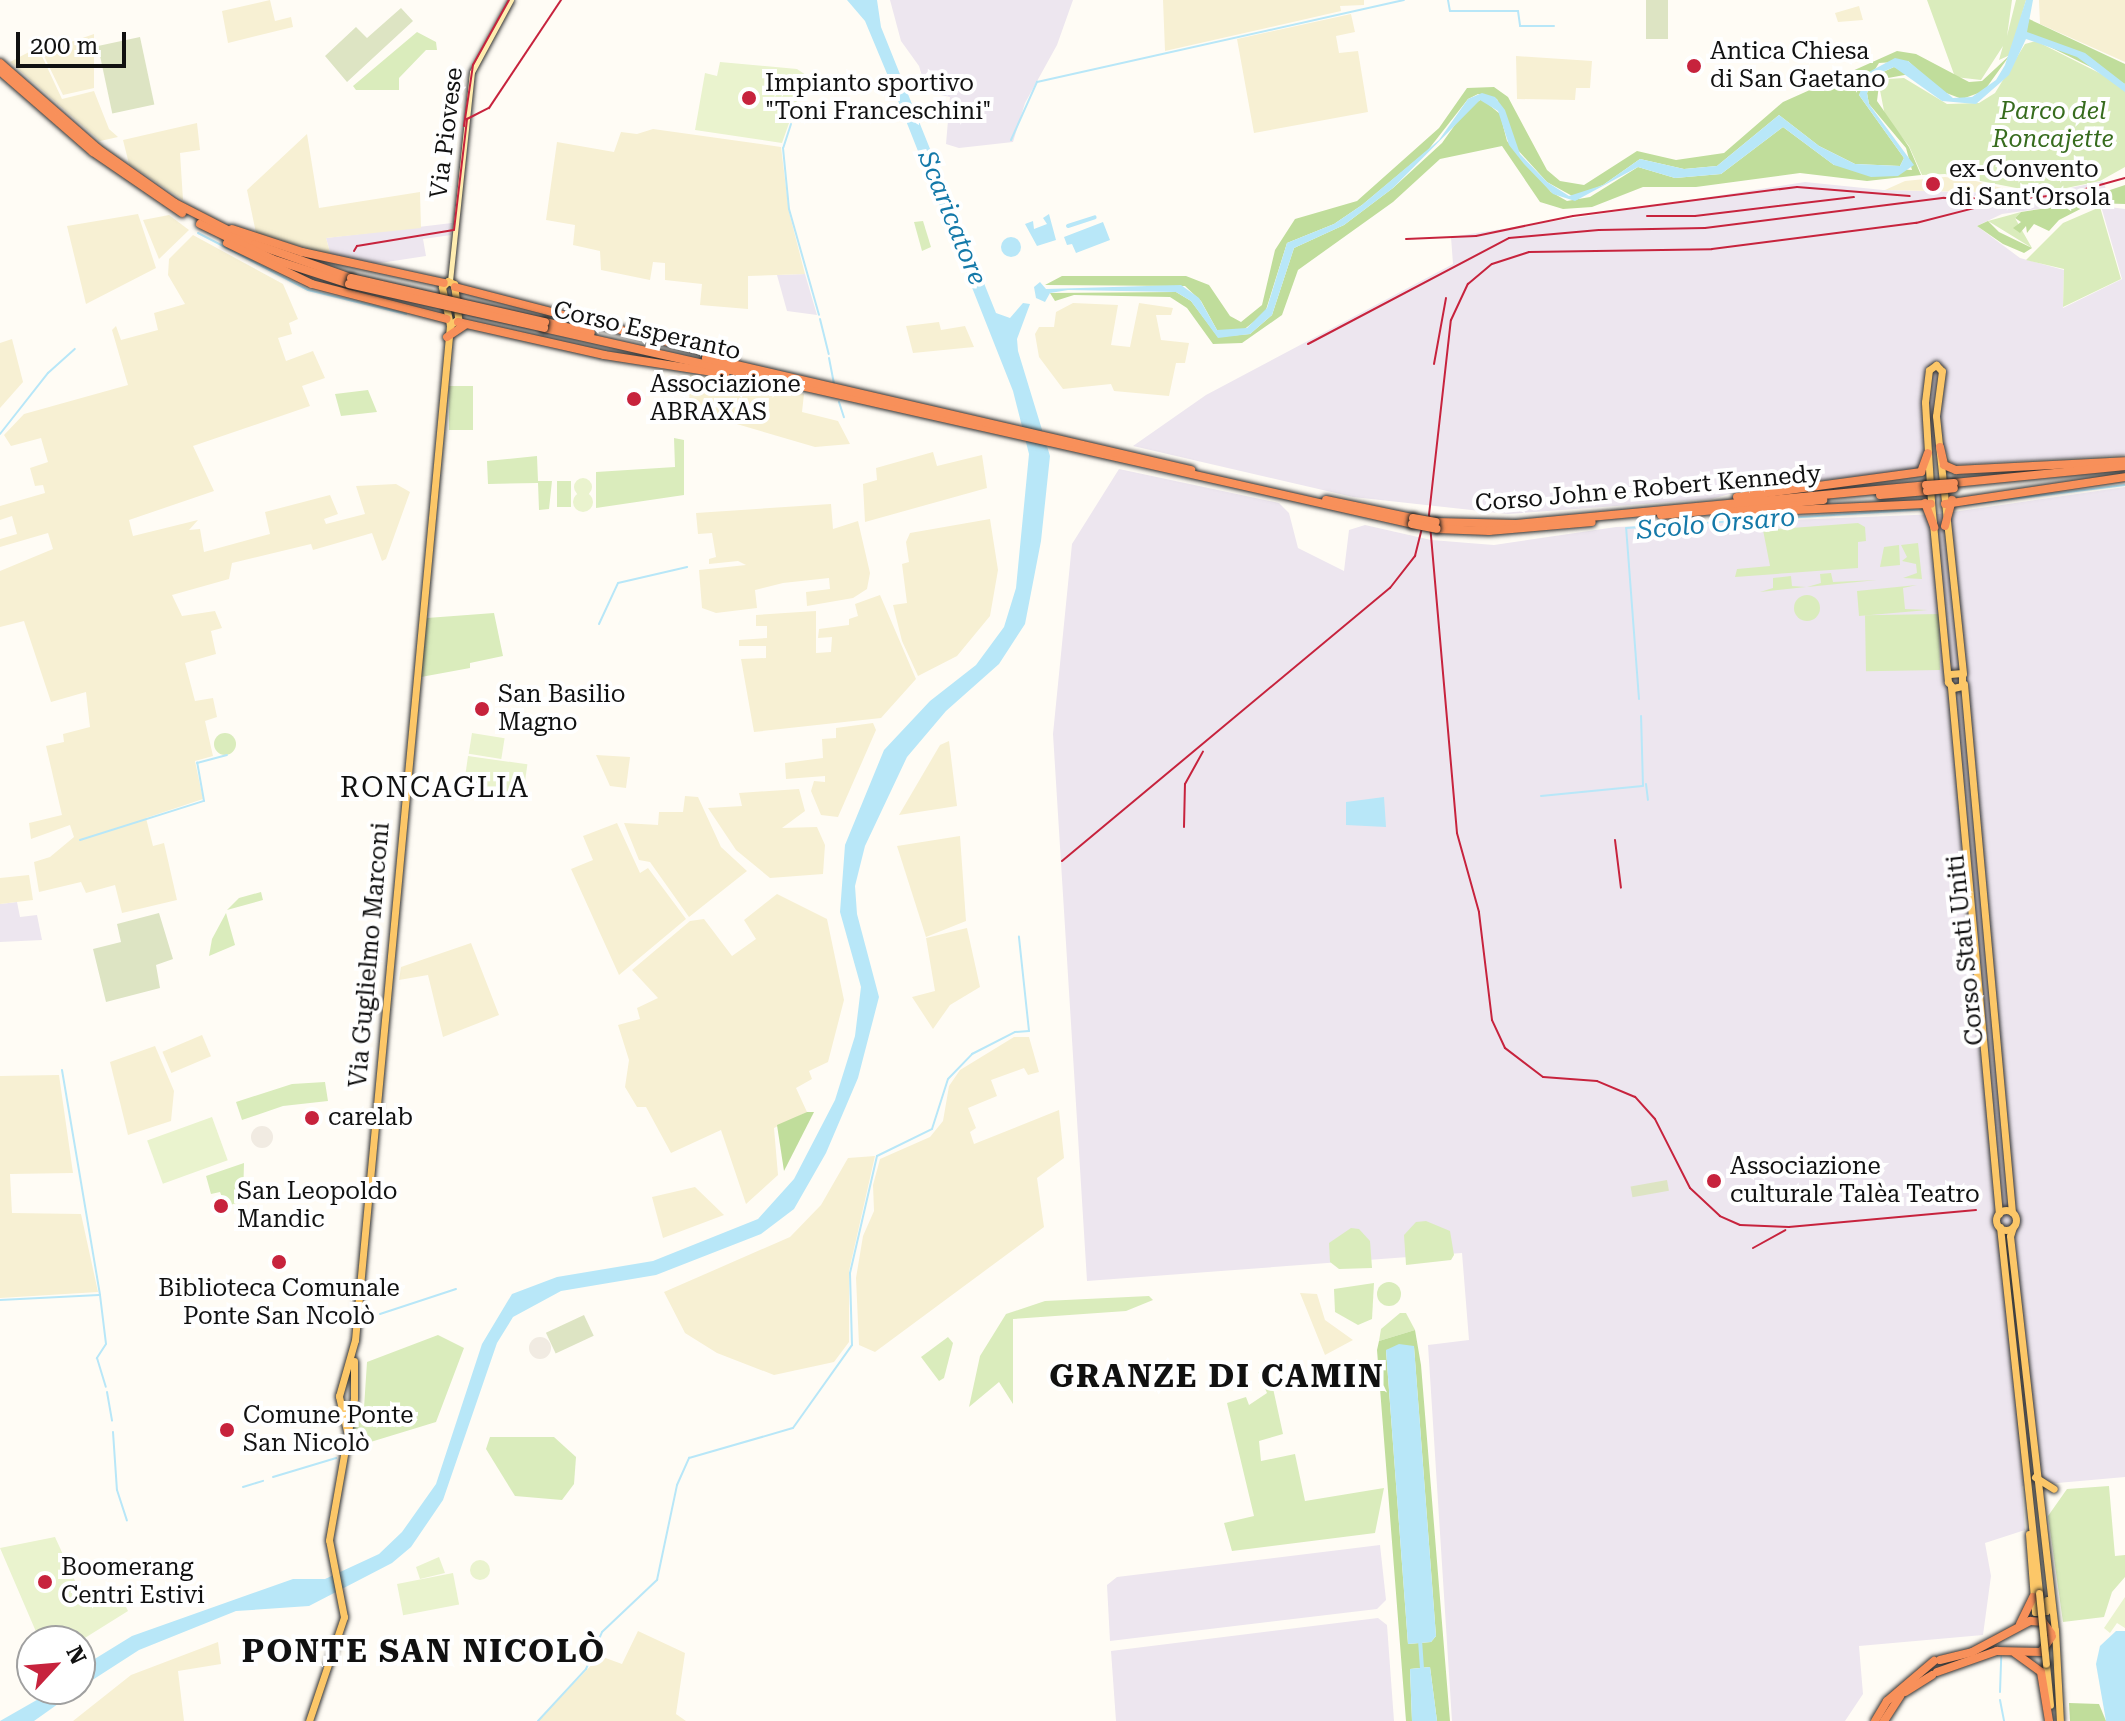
<!DOCTYPE html>
<meta charset="utf-8">
<style>
body{margin:0}
#map{position:relative;width:2125px;height:1721px;overflow:hidden;background:#fffcf5;font-family:"Roboto Serif",serif}
div>[style]{position:absolute}
[style*='--x']{left:calc(var(--x)*1px);top:calc(var(--y)*1px);width:calc(var(--w)*1px);rotate:calc(var(--a)*1deg)}
.industrial>*{inset:0;background:#ede6ef}
.farmland>*{inset:0;background:#f7f0d3;transform-origin:0 0}
.green>*{inset:0;background:#daecbc;transform-origin:0 0}
.round{border-radius:50%}
.forest>*{inset:0;background:#c0dd9b}
.cemetery>*{inset:0;background:#dde4c3;transform-origin:0 0}
.pitch>*{inset:0;background:#eaf3ce;transform-origin:0 0}
.plaza>*{inset:0;background:#f1ebe2}
.water>*{inset:0;background:#b8e7f8}
.stream>*{height:2px;margin:-1px;padding:0 1px;transform-origin:1px;border-radius:1px;background:#b8e7f8}
.canal>*{height:4px;margin:-2px;padding:0 2px;transform-origin:2px;border-radius:2px;background:#b8e7f8}
.roads{filter:drop-shadow(0 0 2px #333) drop-shadow(0 0 2px #333)}
.secondary>*{height:5px;margin:-2.5px;padding:0 2.5px;transform-origin:2.5px;border-radius:2.5px;background:#ffedb0}
.primary>*{height:7px;margin:-3.5px;padding:0 3.5px;transform-origin:3.5px;border-radius:3.5px;background:#fcc768}
.primary>.ring{margin:-3.5px;padding:0;box-sizing:content-box;background:none;border:7px solid #fcc768;border-radius:50%}
.highway>*{height:8px;margin:-4px;padding:0 4px;transform-origin:4px;border-radius:4px;background:#f8905a}
.tram>*{height:2px;margin:-1px;padding:0 1px;transform-origin:1px;border-radius:1px;background:#c7233d}
.rail>*{height:2px;margin:-1px;padding:0 1px;transform-origin:1px;border-radius:1px;background:#c7233d}
.bridges{filter:drop-shadow(0 0 2px #222) drop-shadow(0 0 2px #222)}
.primary-bridge>*{height:7px;margin:-3.5px;padding:0 3.5px;transform-origin:3.5px;border-radius:3.5px;background:#fcc768}
.highway-bridge>*{height:8px;margin:-4px;padding:0 4px;transform-origin:4px;border-radius:4px;background:#f8905a}
.dots>*{width:22px;height:22px;translate:-50% -50%;box-sizing:border-box;border:4px solid #fff;border-radius:50%}
span{translate:-50% -50%;white-space:nowrap;text-align:center;line-height:1.15;-webkit-text-stroke:8px #fff;paint-order:stroke}
.poi-label{font-size:24px;color:#111}
.left{translate:0 -50%;text-align:left}
.park-label{font-size:24px;color:#376c1e;font-style:italic}
.street-label{font-size:24px;color:#111}
.water-label{font-size:26px;color:#1479a9;font-style:italic}
.quarter-label{font-size:28px;color:#111;letter-spacing:2px}
.district-label{font-size:32px;color:#111;font-weight:700;letter-spacing:2px}
.north{position:absolute;left:16px;top:1625px;width:80px;height:80px;box-sizing:border-box;background:#fff;border:2px solid #a0a0a0;border-radius:50%;rotate:64deg;font-size:22px;font-weight:700;line-height:32px;text-align:center;color:#111}
.north::after{content:'';display:block;margin:auto;width:28px;height:36px;background:#c7233d;clip-path:polygon(50% 0,100% 100%,50% 72%,0 100%)}
.scale{position:absolute;left:16px;top:32px;width:110px;height:36px;box-sizing:border-box;border:4px solid #111;border-top:0;padding-left:10px;font-size:24px;line-height:28px;white-space:nowrap;color:#111;-webkit-text-stroke:6px #fff;paint-order:stroke}
</style>
<div id="map">
<div class="industrial">
<div style="clip-path:polygon(890px 0,1073px 0,1057px 45px,1025px 103px,1013px 142px,959px 148px,946px 144px,950px 97px,927px 92px,919px 66px,901px 41px)"></div>
<div style="clip-path:polygon(2103px 181px,2106px 189px,2087px 195px,2108px 199px,2002px 214px,1977px 226px,2020px 258px,2064px 270px,2063px 308px,2122px 279px,2101px 206px,2125px 209px,2125px 455px,1953px 465px,1943px 446px,1925px 448px,1920px 469px,1748px 489px,1711px 499px,1508px 514px,1353px 497px,1133px 446px,1206px 395px,1453px 264px,1451px 237px,1805px 182px,1883px 190px,2042px 194px)"></div>
<div style="clip-path:polygon(452px 223px,451px 235px,423px 239px,426px 256px,367px 265px,331px 256px,326px 238px)"></div>
<div style="clip-path:polygon(805px 274px,817px 315px,787px 311px,777px 275px)"></div>
<div style="clip-path:polygon(1119px 469px,1279px 503px,1289px 513px,1298px 548px,1344px 571px,1349px 530px,1365px 525px,1431px 540px,1494px 545px,1616px 527px,1939px 514px,2125px 487px,2125px 1477px,2022px 1486px,2025px 1530px,1985px 1543px,1991px 1576px,1983px 1635px,1859px 1646px,1863px 1694px,1845px 1721px,1452px 1721px,1428px 1345px,1469px 1340px,1462px 1253px,1087px 1281px,1053px 734px,1072px 544px)"></div>
<div style="clip-path:polygon(17px 902px,20px 917px,37px 915px,42px 940px,0 942px,0 904px)"></div>
<div style="clip-path:polygon(1380px 1545px,1386px 1600px,1377px 1609px,1110px 1641px,1107px 1585px,1117px 1577px)"></div>
<div style="clip-path:polygon(1378px 1618px,1387px 1625px,1394px 1721px,1116px 1721px,1111px 1651px)"></div>
</div>
<div class="farmland">
<div style="clip-path:polygon(270px 0,275px 21px,291px 17px,293px 27px,228px 43px,222px 11px)"></div>
<div style="clip-path:polygon(1163px 0,1364px 0,1364px 5px,1340px 6px,1341px 11px,1165px 51px)"></div>
<div style="clip-path:polygon(2039px 0,2125px 0,2125px 62px,2040px 24px)"></div>
<div style="clip-path:polygon(1859px 6px,1863px 20px,1838px 22px,1835px 13px)"></div>
<div style="clip-path:polygon(1351px 14px,1355px 32px,1336px 36px,1339px 53px,1358px 51px,1368px 112px,1254px 133px,1237px 39px)"></div>
<div style="clip-path:polygon(94px 34px,94px 88px,63px 95px,42px 52px)"></div>
<div style="clip-path:polygon(29px 52px,40px 52px,62px 99px,94px 91px,109px 129px,118px 137px,100px 141px,10px 62px)"></div>
<div style="clip-path:polygon(1516px 56px,1592px 61px,1590px 88px,1576px 88px,1575px 100px,1517px 99px)"></div>
<div style="clip-path:polygon(197px 123px,200px 150px,180px 153px,183px 200px,129px 164px,123px 140px)"></div>
<div style="clip-path:polygon(653px 129px,781px 147px,789px 212px,805px 274px,748px 276px,748px 309px,700px 305px,702px 284px,665px 280px,665px 263px,653px 262px,650px 280px,601px 270px,600px 251px,573px 245px,575px 225px,546px 220px,557px 142px,614px 152px,621px 132px,637px 134px)"></div>
<div style="clip-path:polygon(307px 134px,319px 208px,420px 192px,421px 228px,326px 238px,331px 256px,256px 233px,247px 190px)"></div>
<div style="clip-path:polygon(1945px 177px,1976px 181px,2019px 193px,1885px 190px,1905px 181px)"></div>
<div style="clip-path:polygon(138px 214px,156px 268px,86px 304px,67px 226px)"></div>
<div style="clip-path:polygon(169px 215px,189px 230px,159px 259px,143px 220px)"></div>
<div style="clip-path:polygon(193px 235px,283px 284px,298px 319px,289px 323px,292px 334px,278px 338px,286px 361px,313px 351px,325px 378px,302px 386px,310px 406px,193px 446px,214px 491px,129px 520px,133px 536px,198px 520px,189px 530px,200px 529px,204px 552px,270px 534px,265px 512px,330px 495px,338px 514px,324px 519px,326px 524px,365px 514px,356px 486px,396px 484px,410px 492px,386px 559px,382px 561px,372px 533px,313px 550px,311px 544px,232px 563px,229px 579px,172px 595px,182px 616px,215px 611px,222px 628px,211px 631px,216px 654px,185px 663px,195px 701px,213px 698px,217px 717px,205px 721px,213px 756px,195px 761px,203px 799px,146px 818px,153px 846px,164px 843px,177px 900px,122px 913px,115px 885px,86px 893px,81px 882px,39px 892px,34px 862px,50px 857px,74px 837px,70px 825px,31px 839px,29px 823px,62px 815px,46px 746px,64px 742px,63px 734px,90px 727px,86px 692px,51px 702px,24px 621px,0 627px,0 571px,53px 549px,48px 533px,0 547px,0 539px,17px 534px,12px 516px,0 520px,0 506px,45px 493px,43px 485px,35px 486px,30px 468px,48px 462px,41px 438px,11px 446px,4px 435px,24px 414px,128px 385px,112px 330px,116px 326px,121px 340px,158px 330px,154px 313px,185px 304px,168px 275px,169px 259px)"></div>
<div style="clip-path:polygon(1073px 303px,1118px 305px,1111px 345px,1130px 347px,1139px 303px,1173px 308px,1171px 315px,1156px 315px,1161px 340px,1189px 343px,1185px 363px,1176px 363px,1169px 396px,1114px 391px,1111px 384px,1063px 389px,1039px 357px,1035px 334px,1039px 327px,1054px 327px,1056px 312px)"></div>
<div style="clip-path:polygon(939px 322px,941px 330px,965px 326px,974px 347px,913px 353px,906px 326px)"></div>
<div style="clip-path:polygon(12px 339px,23px 382px,0 408px,0 343px)"></div>
<div style="clip-path:polygon(690px 374px,804px 394px,802px 412px,838px 421px,850px 444px,815px 447px,689px 410px)"></div>
<div style="clip-path:polygon(933px 452px,937px 466px,982px 455px,987px 488px,865px 522px,863px 484px,877px 480px,876px 468px)"></div>
<div style="clip-path:polygon(831px 504px,833px 529px,858px 521px,870px 573px,867px 589px,853px 598px,807px 606px,806px 592px,830px 589px,829px 578px,783px 583px,755px 590px,757px 608px,716px 613px,702px 608px,699px 570px,746px 565px,738px 561px,709px 564px,709px 559px,716px 557px,712px 533px,698px 534px,696px 513px)"></div>
<div style="clip-path:polygon(990px 519px,998px 570px,990px 616px,957px 656px,918px 676px,902px 641px,893px 605px,907px 603px,902px 564px,909px 562px,906px 542px,910px 533px)"></div>
<div style="clip-path:polygon(880px 595px,916px 679px,881px 718px,754px 732px,741px 659px,766px 658px,766px 646px,739px 646px,739px 640px,767px 638px,767px 626px,756px 626px,756px 615px,816px 611px,816px 653px,831px 652px,832px 637px,818px 638px,819px 629px,849px 625px,849px 619px,858px 616px,855px 604px)"></div>
<div style="clip-path:polygon(873px 723px,876px 730px,838px 817px,821px 815px,811px 791px,814px 781px,825px 782px,825px 776px,786px 779px,785px 763px,823px 758px,822px 739px,836px 738px,836px 728px)"></div>
<div style="clip-path:polygon(949px 741px,957px 806px,899px 815px,940px 745px)"></div>
<div style="clip-path:polygon(596px 755px,630px 757px,626px 788px,610px 786px)"></div>
<div style="clip-path:polygon(799px 789px,805px 811px,782px 828px,817px 827px,825px 845px,823px 874px,770px 878px,736px 850px,708px 808px,742px 806px,739px 793px)"></div>
<div style="clip-path:polygon(685px 796px,698px 797px,721px 847px,747px 871px,689px 917px,650px 862px,639px 860px,624px 823px,658px 825px,659px 812px,683px 812px)"></div>
<div style="clip-path:polygon(617px 823px,640px 873px,648px 868px,686px 919px,619px 975px,571px 869px,593px 860px,583px 836px)"></div>
<div style="clip-path:polygon(960px 836px,966px 921px,926px 937px,897px 846px)"></div>
<div style="clip-path:polygon(29px 875px,33px 900px,0 904px,0 878px)"></div>
<div style="clip-path:polygon(777px 894px,827px 919px,844px 1000px,828px 1062px,809px 1071px,812px 1079px,796px 1088px,807px 1112px,774px 1128px,778px 1175px,746px 1204px,721px 1130px,671px 1153px,646px 1107px,637px 1107px,625px 1087px,629px 1060px,618px 1025px,640px 1019px,637px 1008px,658px 998px,632px 970px,690px 921px,704px 919px,732px 956px,756px 939px,744px 920px)"></div>
<div style="clip-path:polygon(967px 928px,980px 987px,950px 1005px,933px 1029px,912px 997px,935px 991px,926px 938px)"></div>
<div style="clip-path:polygon(471px 943px,499px 1015px,443px 1037px,428px 975px,399px 980px,401px 967px)"></div>
<div style="left:202px;top:1035px;width:23px;height:43px;rotate:67deg"></div>
<div style="clip-path:polygon(1014px 1037px,1029px 1037px,1039px 1072px,1028px 1075px,1024px 1068px,991px 1080px,997px 1096px,968px 1108px,976px 1128px,970px 1132px,974px 1144px,1059px 1110px,1064px 1158px,1037px 1178px,1044px 1227px,875px 1352px,859px 1345px,856px 1278px,863px 1236px,874px 1211px,873px 1185px,880px 1159px,930px 1137px,943px 1121px,949px 1086px,960px 1070px)"></div>
<div style="clip-path:polygon(155px 1046px,174px 1091px,171px 1121px,128px 1135px,110px 1062px)"></div>
<div style="clip-path:polygon(59px 1075px,73px 1173px,10px 1174px,12px 1213px,81px 1214px,98px 1292px,0 1298px,0 1076px)"></div>
<div style="clip-path:polygon(875px 1156px,849px 1271px,849px 1342px,834px 1362px,774px 1375px,717px 1353px,685px 1333px,664px 1292px,790px 1237px,821px 1205px,848px 1158px)"></div>
<div style="clip-path:polygon(695px 1187px,724px 1215px,663px 1238px,652px 1197px)"></div>
<div style="clip-path:polygon(1300px 1293px,1317px 1294px,1325px 1320px,1353px 1340px,1325px 1355px)"></div>
<div style="clip-path:polygon(638px 1631px,685px 1653px,676px 1714px,686px 1721px,538px 1721px,600px 1656px,622px 1664px)"></div>
<div style="clip-path:polygon(218px 1642px,221px 1664px,178px 1671px,184px 1721px,73px 1721px,131px 1675px)"></div>
</div>
<div class="green">
<div style="clip-path:polygon(1927px 0,2012px 0,2007px 36px,2016px 0,2026px 0,2010px 55px,1999px 60px,2003px 46px,1981px 80px,1955px 77px)"></div>
<div style="clip-path:polygon(417px 32px,436px 42px,437px 50px,426px 50px,399px 78px,399px 90px,356px 90px,353px 86px)"></div>
<div style="clip-path:polygon(2036px 41px,2125px 86px,2125px 167px,2100px 181px,2042px 193px,1945px 174px,1922px 175px,1909px 146px,1885px 116px,1879px 85px,1888px 79px,1904px 78px,1947px 104px,1979px 103px,1995px 93px,2025px 44px)"></div>
<div style="clip-path:polygon(2100px 207px,2121px 279px,2063px 307px,2064px 269px,2026px 260px,2063px 223px)"></div>
<div style="clip-path:polygon(2021px 212px,2015px 218px,2032px 248px,1988px 221px)"></div>
<div style="clip-path:polygon(923px 221px,931px 247px,922px 251px,914px 222px)"></div>
<div style="left:449px;top:386px;width:24px;height:44px"></div>
<div style="clip-path:polygon(368px 390px,377px 412px,341px 416px,335px 394px)"></div>
<div style="clip-path:polygon(674px 438px,684px 440px,684px 495px,596px 508px,596px 472px,675px 467px)"></div>
<div style="clip-path:polygon(537px 456px,538px 481px,552px 481px,549px 509px,539px 510px,538px 483px,488px 484px,487px 461px)"></div>
<div style="left:557px;top:481px;width:14px;height:26px"></div>
<div style="clip-path:polygon(1858px 523px,1865px 527px,1866px 541px,1858px 542px,1858px 568px,1735px 577px,1737px 569px,1770px 566px,1763px 530px)"></div>
<div style="clip-path:polygon(1918px 543px,1922px 579px,1903px 578px,1917px 573px,1916px 564px,1902px 561px,1907px 557px,1901px 545px)"></div>
<div style="clip-path:polygon(1899px 545px,1900px 565px,1880px 567px,1884px 547px)"></div>
<div style="clip-path:polygon(1831px 573px,1833px 582px,1877px 580px,1807px 587px,1821px 583px,1820px 574px)"></div>
<div style="clip-path:polygon(1791px 576px,1792px 586px,1806px 587px,1760px 592px,1773px 588px,1773px 578px)"></div>
<div style="clip-path:polygon(1917px 585px,1903px 588px,1905px 609px,1928px 610px,1859px 616px,1857px 591px)"></div>
<div class="round" style="left:1794px;top:595px;width:26px;height:26px"></div>
<div style="clip-path:polygon(494px 613px,503px 656px,470px 663px,470px 668px,421px 677px,427px 618px)"></div>
<div style="left:1939px;top:614px;width:56px;height:74px;rotate:89deg"></div>
<div class="round" style="left:214px;top:733px;width:22px;height:22px"></div>
<div style="clip-path:polygon(261px 892px,263px 900px,227px 910px,239px 898px)"></div>
<div style="clip-path:polygon(226px 913px,235px 945px,209px 956px,212px 939px)"></div>
<div style="clip-path:polygon(325px 1082px,328px 1101px,283px 1106px,242px 1120px,236px 1102px,292px 1084px)"></div>
<div style="clip-path:polygon(244px 1163px,243px 1200px,226px 1207px,220px 1192px,211px 1194px,206px 1176px)"></div>
<div style="clip-path:polygon(1426px 1221px,1450px 1231px,1454px 1255px,1451px 1260px,1406px 1265px,1404px 1235px,1416px 1222px)"></div>
<div style="clip-path:polygon(1351px 1228px,1359px 1229px,1370px 1241px,1372px 1268px,1339px 1269px,1330px 1262px,1329px 1243px)"></div>
<div class="round" style="left:1377px;top:1282px;width:24px;height:24px"></div>
<div style="clip-path:polygon(1374px 1283px,1372px 1319px,1358px 1325px,1335px 1312px,1334px 1289px)"></div>
<div style="clip-path:polygon(1149px 1296px,1153px 1300px,1126px 1311px,1013px 1319px,1013px 1404px,999px 1382px,969px 1407px,980px 1356px,1006px 1314px,1045px 1301px)"></div>
<div style="clip-path:polygon(1400px 1313px,1406px 1313px,1415px 1330px,1379px 1341px,1381px 1329px)"></div>
<div style="clip-path:polygon(438px 1335px,464px 1348px,436px 1422px,364px 1444px,351px 1432px,355px 1409px,364px 1408px,367px 1362px)"></div>
<div style="clip-path:polygon(948px 1337px,953px 1343px,944px 1378px,939px 1381px,921px 1357px)"></div>
<div style="clip-path:polygon(1269px 1370px,1283px 1434px,1259px 1441px,1261px 1461px,1295px 1454px,1305px 1501px,1384px 1488px,1375px 1533px,1232px 1551px,1224px 1523px,1254px 1516px,1227px 1403px,1246px 1397px,1249px 1405px,1267px 1393px,1258px 1372px)"></div>
<div style="clip-path:polygon(490px 1437px,554px 1437px,576px 1457px,574px 1484px,562px 1500px,515px 1496px,486px 1449px)"></div>
<div style="clip-path:polygon(2109px 1486px,2115px 1556px,2125px 1555px,2125px 1577px,2112px 1592px,2104px 1617px,2063px 1622px,2048px 1516px,2067px 1489px)"></div>
</div>
<div class="forest">
<div style="clip-path:polygon(2029px 19px,2125px 64px,2125px 84px,2036px 40px,2026px 32px)"></div>
<div style="clip-path:polygon(1897px 51px,1916px 54px,1969px 82px,1982px 81px,2010px 55px,1984px 91px,1962px 99px,1941px 91px,1908px 61px,1879px 63px,1859px 95px,1904px 158px,1900px 166px,1855px 164px,1819px 146px,1779px 115px,1717px 166px,1684px 169px,1640px 159px,1603px 185px,1574px 197px,1547px 182px,1516px 148px,1497px 99px,1478px 94px,1468px 99px,1428px 150px,1362px 205px,1334px 224px,1287px 243px,1265px 313px,1242px 331px,1217px 330px,1201px 301px,1185px 286px,1045px 285px,1062px 276px,1186px 276px,1209px 285px,1230px 316px,1241px 322px,1262px 305px,1275px 250px,1295px 219px,1357px 201px,1439px 128px,1467px 88px,1494px 87px,1508px 97px,1547px 170px,1560px 181px,1584px 185px,1637px 151px,1676px 160px,1724px 153px,1783px 102px)"></div>
<div style="clip-path:polygon(1894px 67px,1910px 74px,1888px 78px,1879px 85px,1877px 101px,1909px 147px,1921px 175px,1867px 181px,1800px 173px,1696px 187px,1643px 187px,1592px 207px,1563px 209px,1540px 202px,1502px 146px,1440px 159px,1393px 202px,1298px 270px,1282px 315px,1242px 343px,1213px 344px,1187px 308px,1170px 297px,1074px 295px,1055px 301px,1050px 293px,1176px 292px,1191px 301px,1218px 337px,1250px 334px,1272px 315px,1294px 248px,1344px 225px,1393px 188px,1442px 143px,1467px 108px,1482px 99px,1500px 114px,1507px 141px,1551px 192px,1567px 201px,1590px 197px,1638px 167px,1675px 178px,1721px 174px,1783px 127px,1834px 165px,1912px 170px,1906px 148px,1869px 104px,1867px 93px,1879px 74px)"></div>
<div style="clip-path:polygon(2125px 185px,2125px 204px,2092px 203px,2059px 220px,2049px 231px,2034px 224px,2027px 233px,2026px 226px,2020px 233px,2013px 228px,2021px 222px,2015px 218px,2021px 212px,2108px 199px,2098px 194px)"></div>
<div style="clip-path:polygon(1988px 221px,1999px 232px,2032px 248px,2024px 253px,2003px 244px,1977px 226px)"></div>
<div style="clip-path:polygon(807px 1112px,814px 1112px,784px 1171px,777px 1125px)"></div>
<div style="clip-path:polygon(evenodd,1415px 1330px,1421px 1365px,1450px 1721px,1437px 1721px,1430px 1667px,1410px 1669px,1412px 1721px,1406px 1721px,1377px 1350px,1379px 1341px,1415px 1330px,1414px 1347px,1436px 1636px,1431px 1642px,1408px 1644px,1386px 1350px,1414px 1347px)"></div>
<div style="clip-path:polygon(2069px 1703px,2099px 1704px,2106px 1721px,2070px 1721px)"></div>
</div>
<div class="cemetery">
<div style="left:1646px;top:0;width:22px;height:39px"></div>
<div style="clip-path:polygon(401px 8px,413px 21px,347px 82px,325px 56px,356px 27px,367px 38px)"></div>
<div style="left:140px;top:37px;width:69px;height:43px;rotate:78deg"></div>
<div style="clip-path:polygon(159px 913px,173px 959px,156px 965px,160px 988px,106px 1002px,93px 949px,121px 942px,117px 924px)"></div>
<div style="left:1667px;top:1180px;width:11px;height:37px;rotate:80deg"></div>
<div style="left:584px;top:1315px;width:23px;height:42px;rotate:65deg"></div>
</div>
<div class="pitch">
<div style="clip-path:polygon(720px 62px,797px 69px,806px 75px,782px 143px,695px 130px,705px 73px,717px 76px)"></div>
<div class="round" style="left:574px;top:478px;width:18px;height:18px"></div>
<div class="round" style="left:573px;top:492px;width:20px;height:20px"></div>
<div style="left:472px;top:733px;width:33px;height:21px;rotate:9deg"></div>
<div style="left:468px;top:756px;width:60px;height:36px;rotate:8deg"></div>
<div style="left:212px;top:1117px;width:46px;height:69px;rotate:70deg"></div>
<div style="clip-path:polygon(55px 1537px,86px 1605px,119px 1593px,128px 1611px,80px 1641px,40px 1641px,0 1548px)"></div>
<div style="clip-path:polygon(439px 1557px,445px 1573px,420px 1579px,416px 1567px)"></div>
<div class="round" style="left:470px;top:1560px;width:20px;height:20px"></div>
<div style="left:453px;top:1573px;width:32px;height:57px;rotate:79deg"></div>
<div style="clip-path:polygon(2125px 1597px,2125px 1628px,2117px 1623px,2110px 1633px,2104px 1628px)"></div>
</div>
<div class="plaza">
<div class="round" style="left:251px;top:1126px;width:22px;height:22px"></div>
<div class="round" style="left:529px;top:1337px;width:22px;height:22px"></div>
</div>
<div class="water">
<div style="clip-path:polygon(847px 0,877px 0,881px 27px,996px 313px,1010px 318px,1023px 303px,1030px 304px,1017px 339px,1018px 351px,1050px 456px,1041px 541px,1025px 624px,999px 664px,946px 711px,907px 757px,865px 846px,855px 886px,857px 914px,879px 997px,858px 1078px,826px 1153px,794px 1209px,761px 1234px,656px 1275px,561px 1291px,513px 1317px,497px 1343px,443px 1500px,411px 1547px,392px 1563px,309px 1606px,236px 1611px,139px 1650px,80px 1688px,80px 1668px,132px 1636px,293px 1579px,325px 1579px,379px 1554px,402px 1532px,436px 1484px,482px 1344px,512px 1294px,557px 1277px,653px 1261px,758px 1219px,794px 1179px,835px 1100px,855px 1036px,861px 987px,840px 912px,845px 845px,884px 750px,930px 701px,976px 665px,1004px 627px,1016px 588px,1029px 454px,1013px 391px,893px 88px,865px 21px)"></div>
<div style="clip-path:polygon(2026px 0,2033px 0,2027px 32px,2085px 53px,2125px 84px,2125px 92px,2077px 57px,2026px 39px,2009px 75px,1976px 104px,1942px 101px,1894px 67px,1878px 74px,1867px 93px,1869px 104px,1914px 165px,1898px 176px,1871px 177px,1834px 165px,1783px 127px,1721px 174px,1675px 178px,1638px 167px,1575px 201px,1553px 194px,1524px 164px,1509px 145px,1498px 111px,1480px 100px,1393px 188px,1344px 225px,1294px 248px,1272px 315px,1250px 334px,1218px 338px,1191px 301px,1176px 292px,1068px 290px,1050px 293px,1045px 302px,1036px 298px,1034px 287px,1040px 282px,1046px 289px,1181px 285px,1199px 298px,1217px 330px,1247px 328px,1267px 308px,1287px 243px,1334px 224px,1362px 205px,1439px 140px,1468px 99px,1482px 93px,1495px 97px,1505px 110px,1520px 154px,1547px 182px,1569px 196px,1603px 185px,1640px 159px,1684px 169px,1717px 166px,1779px 115px,1819px 146px,1855px 164px,1900px 166px,1904px 158px,1859px 95px,1867px 73px,1895px 58px,1908px 61px,1953px 98px,1972px 97px,1996px 80px,2005px 65px)"></div>
<div style="clip-path:polygon(1049px 214px,1056px 240px,1037px 246px,1025px 224px,1033px 221px,1034px 229px,1047px 224px,1043px 218px)"></div>
<div style="clip-path:polygon(1103px 222px,1110px 240px,1076px 253px,1072px 244px,1067px 245px,1064px 237px)"></div>
<div class="round" style="left:1001px;top:237px;width:20px;height:20px"></div>
<div style="clip-path:polygon(1384px 797px,1386px 827px,1346px 825px,1346px 802px)"></div>
<div style="clip-path:polygon(1399px 1344px,1414px 1346px,1436px 1636px,1431px 1642px,1408px 1644px,1386px 1350px)"></div>
<div style="clip-path:polygon(2116px 1631px,2125px 1631px,2125px 1721px,2106px 1721px,2096px 1664px,2100px 1646px)"></div>
<div style="clip-path:polygon(1430px 1667px,1437px 1721px,1412px 1721px,1410px 1669px)"></div>
<div style="clip-path:polygon(56px 1689px,79px 1689px,34px 1721px,0 1721px)"></div>
</div>
<div class="stream">
<div style="--x:1448;--y:0;--w:11;--a:80"></div>
<div style="--x:1450;--y:11;--w:68;--a:0"></div>
<div style="--x:1518;--y:11;--w:15;--a:82"></div>
<div style="--x:1520;--y:26;--w:34;--a:0"></div>
<div style="--x:791;--y:124;--w:25;--a:108"></div>
<div style="--x:783;--y:148;--w:61;--a:84.4"></div>
<div style="--x:789;--y:209;--w:110;--a:74.2"></div>
<div style="--x:1011;--y:140;--w:64;--a:-65.9"></div>
<div style="--x:1037;--y:82;--w:376;--a:-12.6"></div>
<div style="--x:198;--y:233;--w:124;--a:27.4"></div>
<div style="--x:308;--y:290;--w:101;--a:13.8"></div>
<div style="--x:820;--y:319;--w:36;--a:76"></div>
<div style="--x:829;--y:358;--w:26;--a:79"></div>
<div style="--x:839;--y:402;--w:16;--a:72"></div>
<div style="--x:0;--y:434;--w:78;--a:-51.8"></div>
<div style="--x:48;--y:373;--w:36;--a:-42"></div>
<div style="--x:1964;--y:505;--w:162;--a:-7.1"></div>
<div style="--x:599;--y:624;--w:45;--a:-65.1"></div>
<div style="--x:618;--y:583;--w:71;--a:-13.1"></div>
<div style="--x:1639;--y:699;--w:171;--a:-94.3"></div>
<div style="--x:1626;--y:528;--w:299;--a:-3.6"></div>
<div style="--x:1646;--y:784;--w:16;--a:83"></div>
<div style="--x:1541;--y:796;--w:102;--a:-5.6"></div>
<div style="--x:1643;--y:786;--w:70;--a:-91.6"></div>
<div style="--x:80;--y:840;--w:130;--a:-17.5"></div>
<div style="--x:204;--y:801;--w:39;--a:-100"></div>
<div style="--x:197;--y:763;--w:31;--a:-15"></div>
<div style="--x:62;--y:1070;--w:228;--a:80.4"></div>
<div style="--x:100;--y:1295;--w:49;--a:83"></div>
<div style="--x:106;--y:1344;--w:17;--a:123"></div>
<div style="--x:97;--y:1358;--w:30;--a:73"></div>
<div style="--x:0;--y:1300;--w:99;--a:-2.9"></div>
<div style="--x:380;--y:1314;--w:80;--a:-18.2"></div>
<div style="--x:107;--y:1392;--w:29;--a:80"></div>
<div style="--x:113;--y:1432;--w:58;--a:86.1"></div>
<div style="--x:117;--y:1490;--w:32;--a:72"></div>
<div style="--x:273;--y:1477;--w:66;--a:-16.8"></div>
<div style="--x:243;--y:1487;--w:21;--a:-17"></div>
<div style="--x:2000;--y:1692;--w:35;--a:-88"></div>
<div style="--x:2000;--y:1700;--w:21;--a:79"></div>
<div style="--x:538;--y:1721;--w:71;--a:-47.3"></div>
<div style="--x:586;--y:1669;--w:40;--a:-66.6"></div>
<div style="--x:602;--y:1632;--w:76;--a:-43.4"></div>
<div style="--x:657;--y:1580;--w:97;--a:-78.1"></div>
<div style="--x:677;--y:1485;--w:30;--a:-66"></div>
<div style="--x:689;--y:1458;--w:108;--a:-16.1"></div>
<div style="--x:793;--y:1428;--w:102;--a:-54.6"></div>
<div style="--x:852;--y:1345;--w:72;--a:-91.6"></div>
<div style="--x:850;--y:1273;--w:120;--a:-77"></div>
<div style="--x:877;--y:1156;--w:61;--a:-26.1"></div>
<div style="--x:932;--y:1129;--w:52;--a:-72.3"></div>
<div style="--x:948;--y:1079;--w:35;--a:-46"></div>
<div style="--x:972;--y:1054;--w:48;--a:-27.1"></div>
<div style="--x:1015;--y:1032;--w:14;--a:-4"></div>
<div style="--x:1029;--y:1031;--w:95;--a:-96.1"></div>
</div>
<div class="canal">
<div style="--x:1068;--y:226;--w:28;--a:-18"></div>
<div style="--x:1420;--y:1640;--w:31;--a:86"></div>
</div>
<div class="roads">
<div class="secondary">
<div style="--x:450;--y:281;--w:210;--a:-84"></div>
<div style="--x:472;--y:72;--w:82;--a:-61.6"></div>
</div>
<div class="primary">
<div style="--x:1950;--y:674;--w:12;--a:-5"></div>
<div style="--x:1962;--y:673;--w:13;--a:90"></div>
<div style="--x:1962;--y:686;--w:9;--a:167"></div>
<div style="--x:1953;--y:688;--w:8;--a:-130"></div>
<div style="--x:1948;--y:682;--w:182;--a:-95.4"></div>
<div style="--x:1931;--y:501;--w:99;--a:-93.5"></div>
<div style="--x:1925;--y:402;--w:32;--a:-83"></div>
<div style="--x:1929;--y:370;--w:9;--a:-36"></div>
<div style="--x:1936;--y:365;--w:8;--a:45"></div>
<div style="--x:1942;--y:371;--w:45;--a:97.6"></div>
<div style="--x:1936;--y:416;--w:259;--a:84"></div>
<div style="--x:1964;--y:684;--w:530;--a:84.81"></div>
<div style="--x:1951;--y:687;--w:529;--a:84.8"></div>
<div class="ring" style="left:1996px;top:1210px;width:13px;height:13px"></div>
<div style="--x:2000;--y:1227;--w:368;--a:83.9"></div>
<div style="--x:2013;--y:1227;--w:9;--a:108"></div>
<div style="--x:2010;--y:1236;--w:397;--a:83.5"></div>
<div style="--x:2055;--y:1630;--w:91;--a:86.9"></div>
<div style="--x:347;--y:1431;--w:36;--a:-103"></div>
<div style="--x:339;--y:1396;--w:58;--a:-74.1"></div>
<div style="--x:355;--y:1340;--w:1019;--a:-84.65"></div>
<div style="--x:450;--y:325;--w:39;--a:-102"></div>
<div style="--x:442;--y:287;--w:8;--a:-45"></div>
<div style="--x:448;--y:281;--w:7;--a:27"></div>
<div style="--x:454;--y:284;--w:35;--a:83"></div>
<div style="--x:458;--y:319;--w:10;--a:143"></div>
<div style="--x:2035;--y:1477;--w:22;--a:32"></div>
<div style="--x:2029;--y:1534;--w:78;--a:85.6"></div>
<div style="--x:2035;--y:1612;--w:11;--a:-5"></div>
<div style="--x:2046;--y:1611;--w:11;--a:-85"></div>
<div style="--x:2046;--y:1664;--w:41;--a:84.4"></div>
<div style="--x:309;--y:1721;--w:110;--a:-71.4"></div>
<div style="--x:344;--y:1617;--w:78;--a:-101"></div>
<div style="--x:329;--y:1540;--w:144;--a:-80"></div>
<div style="--x:354;--y:1398;--w:37;--a:-90"></div>
</div>
<div class="highway">
<div style="--x:0;--y:63;--w:129;--a:41.2"></div>
<div style="--x:97;--y:148;--w:95;--a:35.2"></div>
<div style="--x:175;--y:203;--w:90;--a:27.1"></div>
<div style="--x:255;--y:244;--w:102;--a:19.5"></div>
<div style="--x:0;--y:71;--w:123;--a:41.1"></div>
<div style="--x:93;--y:152;--w:108;--a:34.4"></div>
<div style="--x:200;--y:224;--w:80;--a:25.9"></div>
<div style="--x:272;--y:259;--w:81;--a:18"></div>
<div style="--x:232;--y:229;--w:74;--a:18.2"></div>
<div style="--x:302;--y:252;--w:145;--a:12.3"></div>
<div style="--x:227;--y:243;--w:94;--a:25.8"></div>
<div style="--x:312;--y:284;--w:139;--a:14.5"></div>
<div style="--x:455;--y:287;--w:287;--a:14.5"></div>
<div style="--x:458;--y:322;--w:150;--a:12.7"></div>
<div style="--x:604;--y:355;--w:123;--a:8.9"></div>
<div style="--x:545;--y:322;--w:47;--a:13.4"></div>
<div style="--x:544;--y:328;--w:890;--a:12.72"></div>
<div style="--x:447;--y:337;--w:23;--a:-34"></div>
<div style="--x:706;--y:358;--w:498;--a:13"></div>
<div style="--x:1940;--y:447;--w:18;--a:77"></div>
<div style="--x:1944;--y:465;--w:13;--a:23"></div>
<div style="--x:1956;--y:470;--w:169;--a:-3"></div>
<div style="--x:1954;--y:483;--w:172;--a:-5.7"></div>
<div style="--x:1880;--y:495;--w:47;--a:-4.9"></div>
<div style="--x:1737;--y:497;--w:186;--a:-7.7"></div>
<div style="--x:1921;--y:472;--w:20;--a:-70"></div>
<div style="--x:1326;--y:500;--w:89;--a:11.7"></div>
<div style="--x:1925;--y:503;--w:26;--a:69"></div>
<div style="--x:1945;--y:504;--w:182;--a:-8.5"></div>
<div style="--x:1729;--y:513;--w:202;--a:-2.6"></div>
<div style="--x:1661;--y:515;--w:163;--a:-5.3"></div>
<div style="--x:1436;--y:522;--w:80;--a:1.4"></div>
<div style="--x:1516;--y:524;--w:412;--a:-5.4"></div>
<div style="--x:1945;--y:526;--w:27;--a:-75"></div>
<div style="--x:1437;--y:529;--w:52;--a:2.2"></div>
<div style="--x:1489;--y:531;--w:103;--a:-5"></div>
<div style="--x:2020;--y:1624;--w:30;--a:-64"></div>
<div style="--x:2015;--y:1653;--w:32;--a:36"></div>
<div style="--x:2041;--y:1672;--w:50;--a:80.7"></div>
<div style="--x:1940;--y:1660;--w:33;--a:-14"></div>
<div style="--x:1972;--y:1652;--w:66;--a:-28.1"></div>
<div style="--x:2030;--y:1621;--w:13;--a:4"></div>
<div style="--x:2043;--y:1622;--w:14;--a:54"></div>
<div style="--x:1937;--y:1672;--w:64;--a:-19.3"></div>
<div style="--x:1997;--y:1651;--w:44;--a:1.3"></div>
<div style="--x:2041;--y:1652;--w:19;--a:-55"></div>
<div style="--x:1905;--y:1692;--w:32;--a:-32"></div>
<div style="--x:1875;--y:1721;--w:23;--a:-59"></div>
<div style="--x:1887;--y:1701;--w:62;--a:-40.4"></div>
<div style="--x:1884;--y:1721;--w:30;--a:-57"></div>
</div>
</div>
<div class="tram">
<div style="--x:464;--y:126;--w:62;--a:-81.6"></div>
<div style="--x:473;--y:65;--w:74;--a:-61"></div>
<div style="--x:354;--y:251;--w:6;--a:-59"></div>
<div style="--x:357;--y:246;--w:98;--a:-9.4"></div>
<div style="--x:454;--y:230;--w:112;--a:-83.3"></div>
<div style="--x:467;--y:119;--w:25;--a:-27"></div>
<div style="--x:489;--y:108;--w:130;--a:-56.3"></div>
</div>
<div class="rail">
<div style="--x:1984;--y:204;--w:88;--a:-7.2"></div>
<div style="--x:2071;--y:193;--w:56;--a:-15.5"></div>
<div style="--x:1647;--y:216;--w:48;--a:0"></div>
<div style="--x:1695;--y:216;--w:160;--a:-6.8"></div>
<div style="--x:1406;--y:239;--w:70;--a:-2.5"></div>
<div style="--x:1476;--y:236;--w:99;--a:-11.7"></div>
<div style="--x:1573;--y:216;--w:226;--a:-7.4"></div>
<div style="--x:1797;--y:187;--w:113;--a:4.6"></div>
<div style="--x:1308;--y:344;--w:227;--a:-27.8"></div>
<div style="--x:1509;--y:238;--w:90;--a:-5.1"></div>
<div style="--x:1599;--y:230;--w:106;--a:-1.1"></div>
<div style="--x:1705;--y:228;--w:241;--a:-7.2"></div>
<div style="--x:1944;--y:198;--w:43;--a:0"></div>
<div style="--x:1434;--y:364;--w:67;--a:-79.7"></div>
<div style="--x:1184;--y:827;--w:43;--a:-88.7"></div>
<div style="--x:1185;--y:784;--w:37;--a:-61"></div>
<div style="--x:1615;--y:840;--w:48;--a:82.9"></div>
<div style="--x:1062;--y:861;--w:427;--a:-39.8"></div>
<div style="--x:1390;--y:588;--w:41;--a:-52"></div>
<div style="--x:1415;--y:556;--w:32;--a:-76"></div>
<div style="--x:1976;--y:1210;--w:188;--a:174.8"></div>
<div style="--x:1789;--y:1227;--w:49;--a:-177.7"></div>
<div style="--x:1740;--y:1225;--w:22;--a:-156"></div>
<div style="--x:1720;--y:1216;--w:41;--a:-137"></div>
<div style="--x:1690;--y:1188;--w:77;--a:-116.9"></div>
<div style="--x:1655;--y:1119;--w:30;--a:-132"></div>
<div style="--x:1635;--y:1097;--w:41;--a:-157.2"></div>
<div style="--x:1597;--y:1081;--w:54;--a:-175.8"></div>
<div style="--x:1543;--y:1077;--w:48;--a:-142.7"></div>
<div style="--x:1505;--y:1048;--w:31;--a:-115"></div>
<div style="--x:1492;--y:1020;--w:109;--a:-96.9"></div>
<div style="--x:1479;--y:912;--w:82;--a:-105.6"></div>
<div style="--x:1457;--y:833;--w:319;--a:-95"></div>
<div style="--x:1429;--y:515;--w:196;--a:-83.6"></div>
<div style="--x:1451;--y:320;--w:40;--a:-65"></div>
<div style="--x:1468;--y:284;--w:31;--a:-40"></div>
<div style="--x:1492;--y:264;--w:39;--a:-18"></div>
<div style="--x:1529;--y:252;--w:183;--a:-0.9"></div>
<div style="--x:1712;--y:249;--w:206;--a:-7.3"></div>
<div style="--x:1916;--y:223;--w:81;--a:-14.4"></div>
<div style="--x:1753;--y:1248;--w:37;--a:-29"></div>
</div>
<div class="bridges">
<div class="primary-bridge">
<div style="--x:2039;--y:1593;--w:71;--a:84.4"></div>
</div>
<div class="highway-bridge">
<div style="--x:351;--y:278;--w:199;--a:12.8"></div>
<div style="--x:349;--y:284;--w:200;--a:12.7"></div>
<div style="--x:1926;--y:485;--w:28;--a:-4"></div>
<div style="--x:1927;--y:491;--w:27;--a:-6"></div>
<div style="--x:1413;--y:518;--w:23;--a:10"></div>
<div style="--x:1412;--y:524;--w:25;--a:11"></div>
</div>
</div>
<div class="dots">
<div style="left:1694px;top:66px;background:#c7233d"></div>
<div style="left:749px;top:98px;background:#c7233d"></div>
<div style="left:1933px;top:184px;background:#c7233d"></div>
<div style="left:634px;top:399px;background:#c7233d"></div>
<div style="left:482px;top:709px;background:#c7233d"></div>
<div style="left:312px;top:1118px;background:#c7233d"></div>
<div style="left:1714px;top:1181px;background:#c7233d"></div>
<div style="left:221px;top:1206px;background:#c7233d"></div>
<div style="left:279px;top:1262px;background:#c7233d"></div>
<div style="left:227px;top:1430px;background:#c7233d"></div>
<div style="left:45px;top:1582px;background:#c7233d"></div>
</div>
<div class="poi-label">
<span class="left" style="left:1710px;top:66px">Antica Chiesa<br>di San Gaetano</span>
<span class="left" style="left:765px;top:98px">Impianto sportivo<br>"Toni Franceschini"</span>
<span class="left" style="left:1949px;top:184px">ex-Convento<br>di Sant'Orsola</span>
<span class="left" style="left:650px;top:399px">Associazione<br>ABRAXAS</span>
<span class="left" style="left:498px;top:709px">San Basilio<br>Magno</span>
<span class="left" style="left:328px;top:1118px">carelab</span>
<span class="left" style="left:1730px;top:1181px">Associazione<br>culturale Talèa Teatro</span>
<span class="left" style="left:237px;top:1206px">San Leopoldo<br>Mandic</span>
<span style="left:279px;top:1303px">Biblioteca Comunale<br>Ponte San Ncolò</span>
<span class="left" style="left:243px;top:1430px">Comune Ponte<br>San Nicolò</span>
<span class="left" style="left:61px;top:1582px">Boomerang<br>Centri Estivi</span>
</div>
<div class="park-label">
<span style="left:2053px;top:126px">Parco del<br>Roncajette</span>
</div>
<div class="street-label">
<span style="left:447px;top:133px;rotate:-83deg">Via Piovese</span>
<span style="left:647px;top:331px;rotate:13deg">Corso Esperanto</span>
<span style="left:1648px;top:489px;rotate:-5deg">Corso John e Robert Kennedy</span>
<span style="left:1966px;top:950px;rotate:-96deg">Corso Stati Uniti</span>
<span style="left:370px;top:955px;rotate:-85deg">Via Guglielmo Marconi</span>
</div>
<div class="water-label">
<span style="left:952px;top:218px;rotate:68deg">Scaricatore</span>
<span style="left:1716px;top:524px;rotate:-5deg">Scolo Orsaro</span>
</div>
<div class="quarter-label">
<span style="left:435px;top:788px">RONCAGLIA</span>
</div>
<div class="district-label">
<span style="left:1217px;top:1376px">GRANZE DI CAMIN</span>
<span style="left:424px;top:1651px">PONTE SAN NICOLÒ</span>
</div>
<div class="north">N</div>
<div class="scale">200 m</div>
</div>
